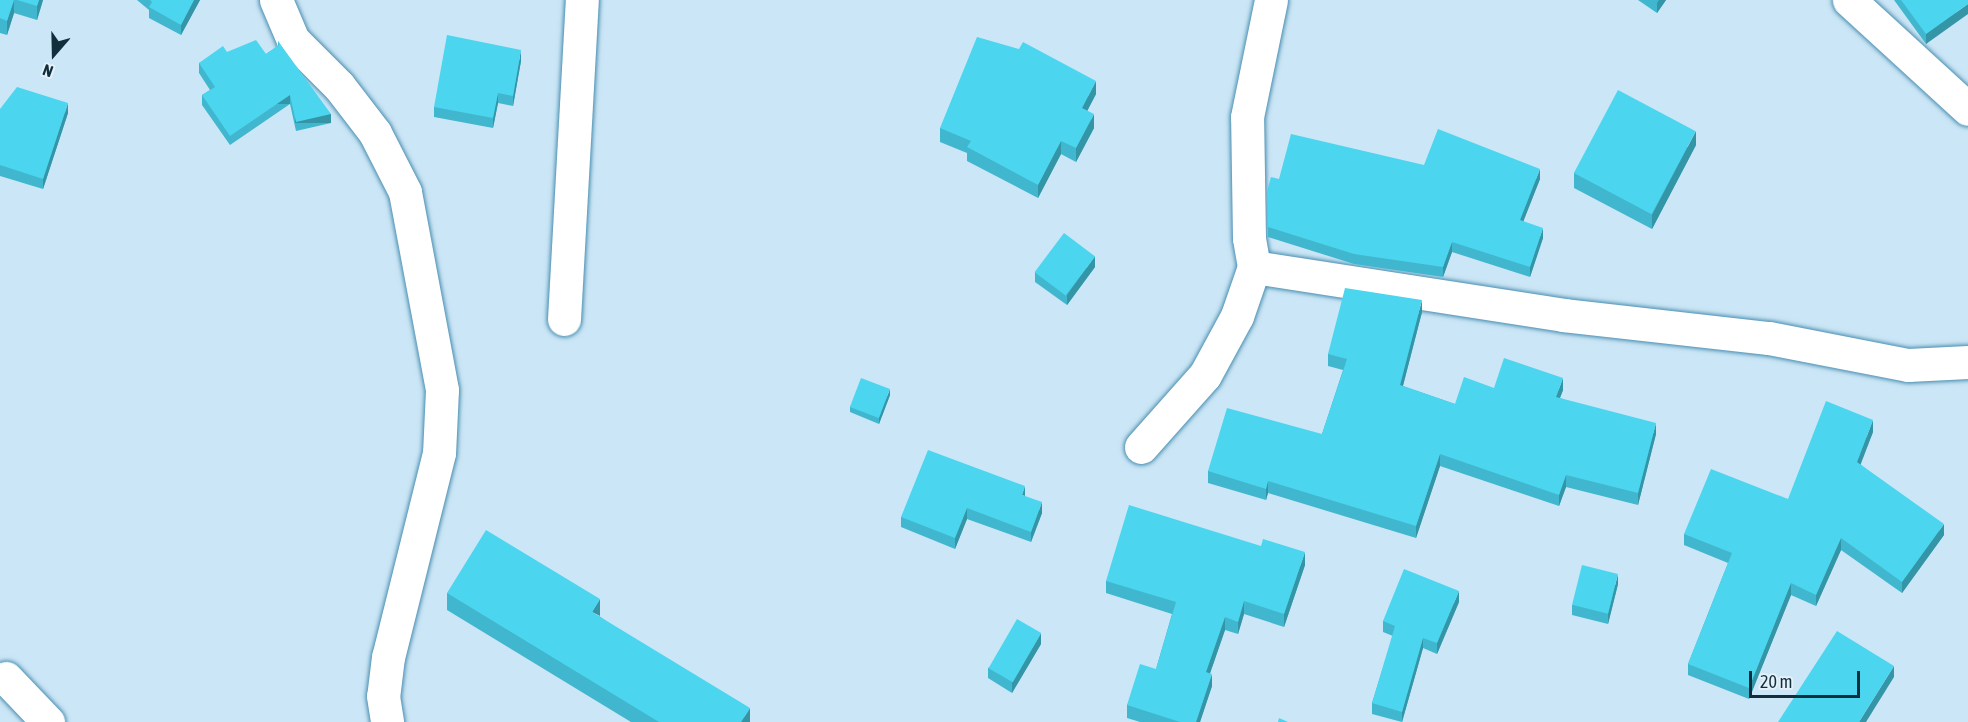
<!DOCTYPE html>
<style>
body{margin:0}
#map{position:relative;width:1968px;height:722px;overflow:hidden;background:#cbe6f6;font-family:"Asap Condensed",sans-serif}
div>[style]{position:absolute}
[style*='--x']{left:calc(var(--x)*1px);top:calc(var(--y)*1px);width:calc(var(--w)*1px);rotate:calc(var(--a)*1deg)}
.roads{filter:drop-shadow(0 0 2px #488eb1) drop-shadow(0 0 2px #488eb1)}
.street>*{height:33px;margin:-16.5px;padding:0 16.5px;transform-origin:16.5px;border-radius:16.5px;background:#fff}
.wall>*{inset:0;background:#40b7ce}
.shaded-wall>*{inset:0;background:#3495a7;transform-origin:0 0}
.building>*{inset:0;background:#4bd5ef;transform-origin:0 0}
span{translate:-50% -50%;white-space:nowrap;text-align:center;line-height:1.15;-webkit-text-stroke:6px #e4f1f9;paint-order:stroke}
.north{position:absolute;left:24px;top:24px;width:60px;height:60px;-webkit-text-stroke:4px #e4f1f9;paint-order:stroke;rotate:200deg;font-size:16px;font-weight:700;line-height:24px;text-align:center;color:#112e3d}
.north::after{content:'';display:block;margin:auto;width:21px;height:27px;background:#112e3d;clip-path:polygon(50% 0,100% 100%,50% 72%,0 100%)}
.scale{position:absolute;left:1749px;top:671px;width:111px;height:27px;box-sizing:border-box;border:3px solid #112e3d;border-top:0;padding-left:8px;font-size:18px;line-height:21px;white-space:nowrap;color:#112e3d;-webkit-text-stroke:4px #e4f1f9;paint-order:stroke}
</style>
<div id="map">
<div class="roads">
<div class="street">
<div style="--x:276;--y:0;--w:43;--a:67"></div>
<div style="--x:293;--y:40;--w:65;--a:45"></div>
<div style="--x:339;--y:86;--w:59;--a:52.5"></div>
<div style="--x:375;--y:133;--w:66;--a:63"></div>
<div style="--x:405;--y:192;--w:201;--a:79.4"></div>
<div style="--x:442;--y:390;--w:63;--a:92.7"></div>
<div style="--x:439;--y:453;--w:210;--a:104"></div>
<div style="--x:388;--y:657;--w:39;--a:97"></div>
<div style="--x:383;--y:696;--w:26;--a:81"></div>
<div style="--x:1849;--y:0;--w:161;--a:42.5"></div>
<div style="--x:1254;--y:267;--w:313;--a:8.8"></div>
<div style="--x:1563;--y:315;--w:207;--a:6.4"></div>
<div style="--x:1769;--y:338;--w:142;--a:11"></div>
<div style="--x:1908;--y:365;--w:60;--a:-2.9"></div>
<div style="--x:564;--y:319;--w:320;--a:-86.8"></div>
<div style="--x:1141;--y:447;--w:96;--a:-48.4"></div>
<div style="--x:1205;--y:375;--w:67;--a:-61.5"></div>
<div style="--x:1237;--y:316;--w:52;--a:-70.9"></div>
<div style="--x:1254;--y:267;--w:29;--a:-100"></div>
<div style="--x:1249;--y:238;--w:121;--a:-90.9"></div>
<div style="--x:1247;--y:117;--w:119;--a:-78.4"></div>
<div style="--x:6;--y:678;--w:61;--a:46.3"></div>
</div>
</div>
<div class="wall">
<div style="clip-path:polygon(0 0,43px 0,37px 20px,14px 13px,7px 35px,0 33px)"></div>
<div style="clip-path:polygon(137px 0,200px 0,181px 35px,149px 18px,149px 10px)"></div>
<div style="clip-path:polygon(1638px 0,1666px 0,1657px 13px)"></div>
<div style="clip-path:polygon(1894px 0,1968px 0,1926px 44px)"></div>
<div style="clip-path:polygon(278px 41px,331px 123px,296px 131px,290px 104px,230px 145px,202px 105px,202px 95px,210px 90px,199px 73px,199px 63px,227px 52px,266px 54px,278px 46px)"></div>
<div style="clip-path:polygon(521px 61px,513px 106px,498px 103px,493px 128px,434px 117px,434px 107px)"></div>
<div style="clip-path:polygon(1096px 94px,1087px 111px,1094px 128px,1076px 162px,1061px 154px,1038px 198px,967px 161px,967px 153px,940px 142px,940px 128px)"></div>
<div style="clip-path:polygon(0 109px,68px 113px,43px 189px,0 176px)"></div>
<div style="clip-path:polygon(1696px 145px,1652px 229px,1574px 188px,1574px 173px)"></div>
<div style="clip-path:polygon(1424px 165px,1540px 179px,1523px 221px,1543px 238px,1530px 277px,1452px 252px,1443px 277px,1354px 264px,1268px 237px,1267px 191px,1279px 179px)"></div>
<div style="clip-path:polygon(1095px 267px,1067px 305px,1035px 282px,1035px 272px)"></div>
<div style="clip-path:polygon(1422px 312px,1403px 386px,1455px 404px,1494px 388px,1563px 390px,1560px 398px,1656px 434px,1638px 505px,1566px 487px,1559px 506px,1440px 466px,1416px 538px,1268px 493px,1266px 500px,1208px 483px,1208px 471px,1322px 434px,1343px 370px,1328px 366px,1328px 354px)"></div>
<div style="clip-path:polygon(890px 395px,879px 424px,850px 412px,850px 407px)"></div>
<div style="clip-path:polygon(1873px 432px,1860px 464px,1944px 535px,1902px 593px,1841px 550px,1816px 606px,1791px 595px,1749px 699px,1688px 675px,1688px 664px,1728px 563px,1684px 545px,1684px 534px,1788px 499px)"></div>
<div style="clip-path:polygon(1025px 496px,1042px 513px,1031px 542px,967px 519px,955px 549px,901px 527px,901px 517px)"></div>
<div style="clip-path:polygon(1305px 565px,1284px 627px,1244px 614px,1238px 634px,1225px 630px,1210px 673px,1212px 686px,1200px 722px,1140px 722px,1127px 718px,1127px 705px,1156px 669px,1172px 614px,1106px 593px,1106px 581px)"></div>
<div style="clip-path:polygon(1618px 584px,1608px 624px,1572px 615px,1572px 605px)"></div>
<div style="clip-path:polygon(447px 593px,599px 616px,750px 722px,631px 722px,447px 610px)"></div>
<div style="clip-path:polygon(1459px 602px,1437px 654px,1423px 648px,1402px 722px,1372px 714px,1372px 703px,1393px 636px,1383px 632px,1383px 621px)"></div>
<div style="clip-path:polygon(1041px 644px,1012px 693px,988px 678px,988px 668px)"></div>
</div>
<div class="shaded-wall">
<div style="clip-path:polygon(14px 0,14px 13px,7px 35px,7px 21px)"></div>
<div style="clip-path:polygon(39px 0,43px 0,37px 20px,37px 6px)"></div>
<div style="clip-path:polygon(194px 0,200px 0,181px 35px,181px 25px)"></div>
<div style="clip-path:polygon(1659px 0,1666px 0,1657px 13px,1657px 3px)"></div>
<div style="clip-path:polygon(1968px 4px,1968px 14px,1926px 44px,1926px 34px)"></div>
<div style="clip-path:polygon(521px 50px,521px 61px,513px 106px,513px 96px)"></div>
<div style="clip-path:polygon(1096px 81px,1096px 94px,1082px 121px,1082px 108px)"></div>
<div style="clip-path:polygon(498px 93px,498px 103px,493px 128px,493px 118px)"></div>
<div style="left:290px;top:95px;width:9px;height:73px;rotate:90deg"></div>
<div style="clip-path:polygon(68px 103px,68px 113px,43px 189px,43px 179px)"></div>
<div style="left:331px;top:114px;width:9px;height:36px;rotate:90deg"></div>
<div style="clip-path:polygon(1094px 114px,1094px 128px,1076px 162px,1076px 148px)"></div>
<div style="clip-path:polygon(1696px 131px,1696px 145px,1652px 229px,1652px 215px)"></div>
<div style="clip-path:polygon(1061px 141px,1061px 154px,1038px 198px,1038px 185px)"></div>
<div style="clip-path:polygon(1540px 169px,1540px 179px,1520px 230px,1520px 220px)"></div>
<div style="clip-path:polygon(1543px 228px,1543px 238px,1530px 277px,1530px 267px)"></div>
<div style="clip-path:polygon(1452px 242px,1452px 252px,1443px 277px,1443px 267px)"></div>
<div style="clip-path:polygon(1095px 256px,1095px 267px,1067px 305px,1067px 295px)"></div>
<div style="clip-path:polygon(1422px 300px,1422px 312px,1400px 397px,1400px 385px)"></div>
<div style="clip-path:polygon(1563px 378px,1563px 390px,1556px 408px,1556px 397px)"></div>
<div style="clip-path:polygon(890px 389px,890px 395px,879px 424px,879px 418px)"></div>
<div style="clip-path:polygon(1873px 420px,1873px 432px,1857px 474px,1857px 462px)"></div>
<div style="clip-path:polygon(1656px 423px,1656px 434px,1638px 505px,1638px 493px)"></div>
<div style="clip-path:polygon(1440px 454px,1440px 466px,1416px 538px,1416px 526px)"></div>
<div style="clip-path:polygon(1566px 475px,1566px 487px,1559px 506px,1559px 495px)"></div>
<div style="clip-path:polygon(1268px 481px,1268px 493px,1266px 500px,1266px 489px)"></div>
<div style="clip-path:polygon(1025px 486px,1025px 496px,1022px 495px)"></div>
<div style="clip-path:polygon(1042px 502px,1042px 513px,1031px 542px,1031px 532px)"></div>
<div style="clip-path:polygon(967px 508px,967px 519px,955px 549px,955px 538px)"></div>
<div style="clip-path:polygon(1944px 524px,1944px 535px,1902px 593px,1902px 582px)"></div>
<div style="clip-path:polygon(1841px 538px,1841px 550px,1816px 606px,1816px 595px)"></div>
<div style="clip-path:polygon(1305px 552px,1305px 565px,1284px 627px,1284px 614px)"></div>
<div style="clip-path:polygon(1618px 574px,1618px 584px,1608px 624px,1608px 614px)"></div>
<div style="clip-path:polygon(1791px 583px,1791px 595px,1749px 699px,1749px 688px)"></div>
<div style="clip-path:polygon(1459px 591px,1459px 602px,1437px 654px,1437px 643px)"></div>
<div style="clip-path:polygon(600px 599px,600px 616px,592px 612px)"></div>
<div style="clip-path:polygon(1244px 601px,1244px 614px,1238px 634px,1238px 622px)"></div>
<div style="clip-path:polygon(1225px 617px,1225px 630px,1206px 685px,1206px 672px)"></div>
<div style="clip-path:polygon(1041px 633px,1041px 644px,1012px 693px,1012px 683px)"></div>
<div style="clip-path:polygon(1423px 638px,1423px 648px,1402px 722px,1402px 712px)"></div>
<div style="clip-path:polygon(1894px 666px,1894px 677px,1866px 722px,1859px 722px)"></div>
<div style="clip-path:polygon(1212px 674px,1212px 686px,1200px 722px,1196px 722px)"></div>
<div style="clip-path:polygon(750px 708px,750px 722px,741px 722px)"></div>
</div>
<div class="building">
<div style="clip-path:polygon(0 0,14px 0,7px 21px,0 18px)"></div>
<div style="clip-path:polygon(17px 0,39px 0,37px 6px)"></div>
<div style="clip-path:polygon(150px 0,194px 0,181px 25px,149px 7px,152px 2px)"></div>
<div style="clip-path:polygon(1901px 0,1968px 0,1968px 4px,1926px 34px)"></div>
<div style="clip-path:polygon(447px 35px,521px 50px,513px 96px,498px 93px,493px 118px,434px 107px)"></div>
<div style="clip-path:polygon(977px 37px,1019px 49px,1023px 42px,1096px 81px,1082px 108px,1094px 114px,1076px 148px,1061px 141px,1038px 185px,967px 147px,971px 141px,940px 128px)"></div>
<div style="clip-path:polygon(256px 40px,266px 54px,279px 45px,278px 41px,331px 114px,296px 122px,290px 95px,230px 136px,202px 95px,215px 87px,199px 63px,223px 46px,227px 52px)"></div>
<div style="clip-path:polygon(17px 87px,68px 103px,43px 179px,0 165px,0 109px)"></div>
<div style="left:1618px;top:90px;width:88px;height:94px;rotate:28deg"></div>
<div style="clip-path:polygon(1438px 129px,1540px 169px,1520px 220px,1543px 228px,1530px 267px,1452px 242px,1443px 267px,1354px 254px,1268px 227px,1267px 191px,1271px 177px,1279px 179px,1291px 134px,1424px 165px)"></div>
<div style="left:1064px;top:233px;width:39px;height:49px;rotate:37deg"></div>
<div style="clip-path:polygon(1345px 288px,1422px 300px,1400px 385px,1455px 404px,1464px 377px,1494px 388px,1504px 358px,1563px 378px,1556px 397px,1656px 423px,1638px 493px,1566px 475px,1559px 495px,1440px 454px,1416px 526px,1268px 481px,1266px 489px,1208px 471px,1227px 408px,1322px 434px,1347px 359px,1328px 354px)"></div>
<div style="left:861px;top:378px;width:31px;height:31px;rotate:21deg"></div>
<div style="clip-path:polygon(1826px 401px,1873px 420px,1857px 462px,1944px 524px,1902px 582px,1841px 538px,1816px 595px,1791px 583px,1749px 688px,1688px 664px,1732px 553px,1684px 534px,1711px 469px,1788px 499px)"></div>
<div style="clip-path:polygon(928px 450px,1025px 486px,1022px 495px,1042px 502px,1031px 532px,967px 508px,955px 538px,901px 517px)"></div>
<div style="clip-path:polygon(1129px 505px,1261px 546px,1263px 539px,1305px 552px,1284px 614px,1244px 601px,1238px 622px,1225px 617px,1206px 672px,1212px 674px,1196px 722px,1180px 722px,1127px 705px,1140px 664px,1156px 669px,1176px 602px,1106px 581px)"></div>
<div style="clip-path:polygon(486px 530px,600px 599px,592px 612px,750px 708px,741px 722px,659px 722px,447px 593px)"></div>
<div style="left:1582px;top:565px;width:37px;height:41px;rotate:14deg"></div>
<div style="clip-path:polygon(1404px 569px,1459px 591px,1437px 643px,1423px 638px,1402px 712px,1372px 703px,1395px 626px,1383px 621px)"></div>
<div style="left:1017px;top:619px;width:28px;height:57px;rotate:30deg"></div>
<div style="clip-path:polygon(1837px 631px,1894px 666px,1859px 722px,1778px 722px)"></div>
<div style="clip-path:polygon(1279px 718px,1288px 722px,1278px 722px)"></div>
</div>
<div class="north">N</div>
<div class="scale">20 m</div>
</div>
